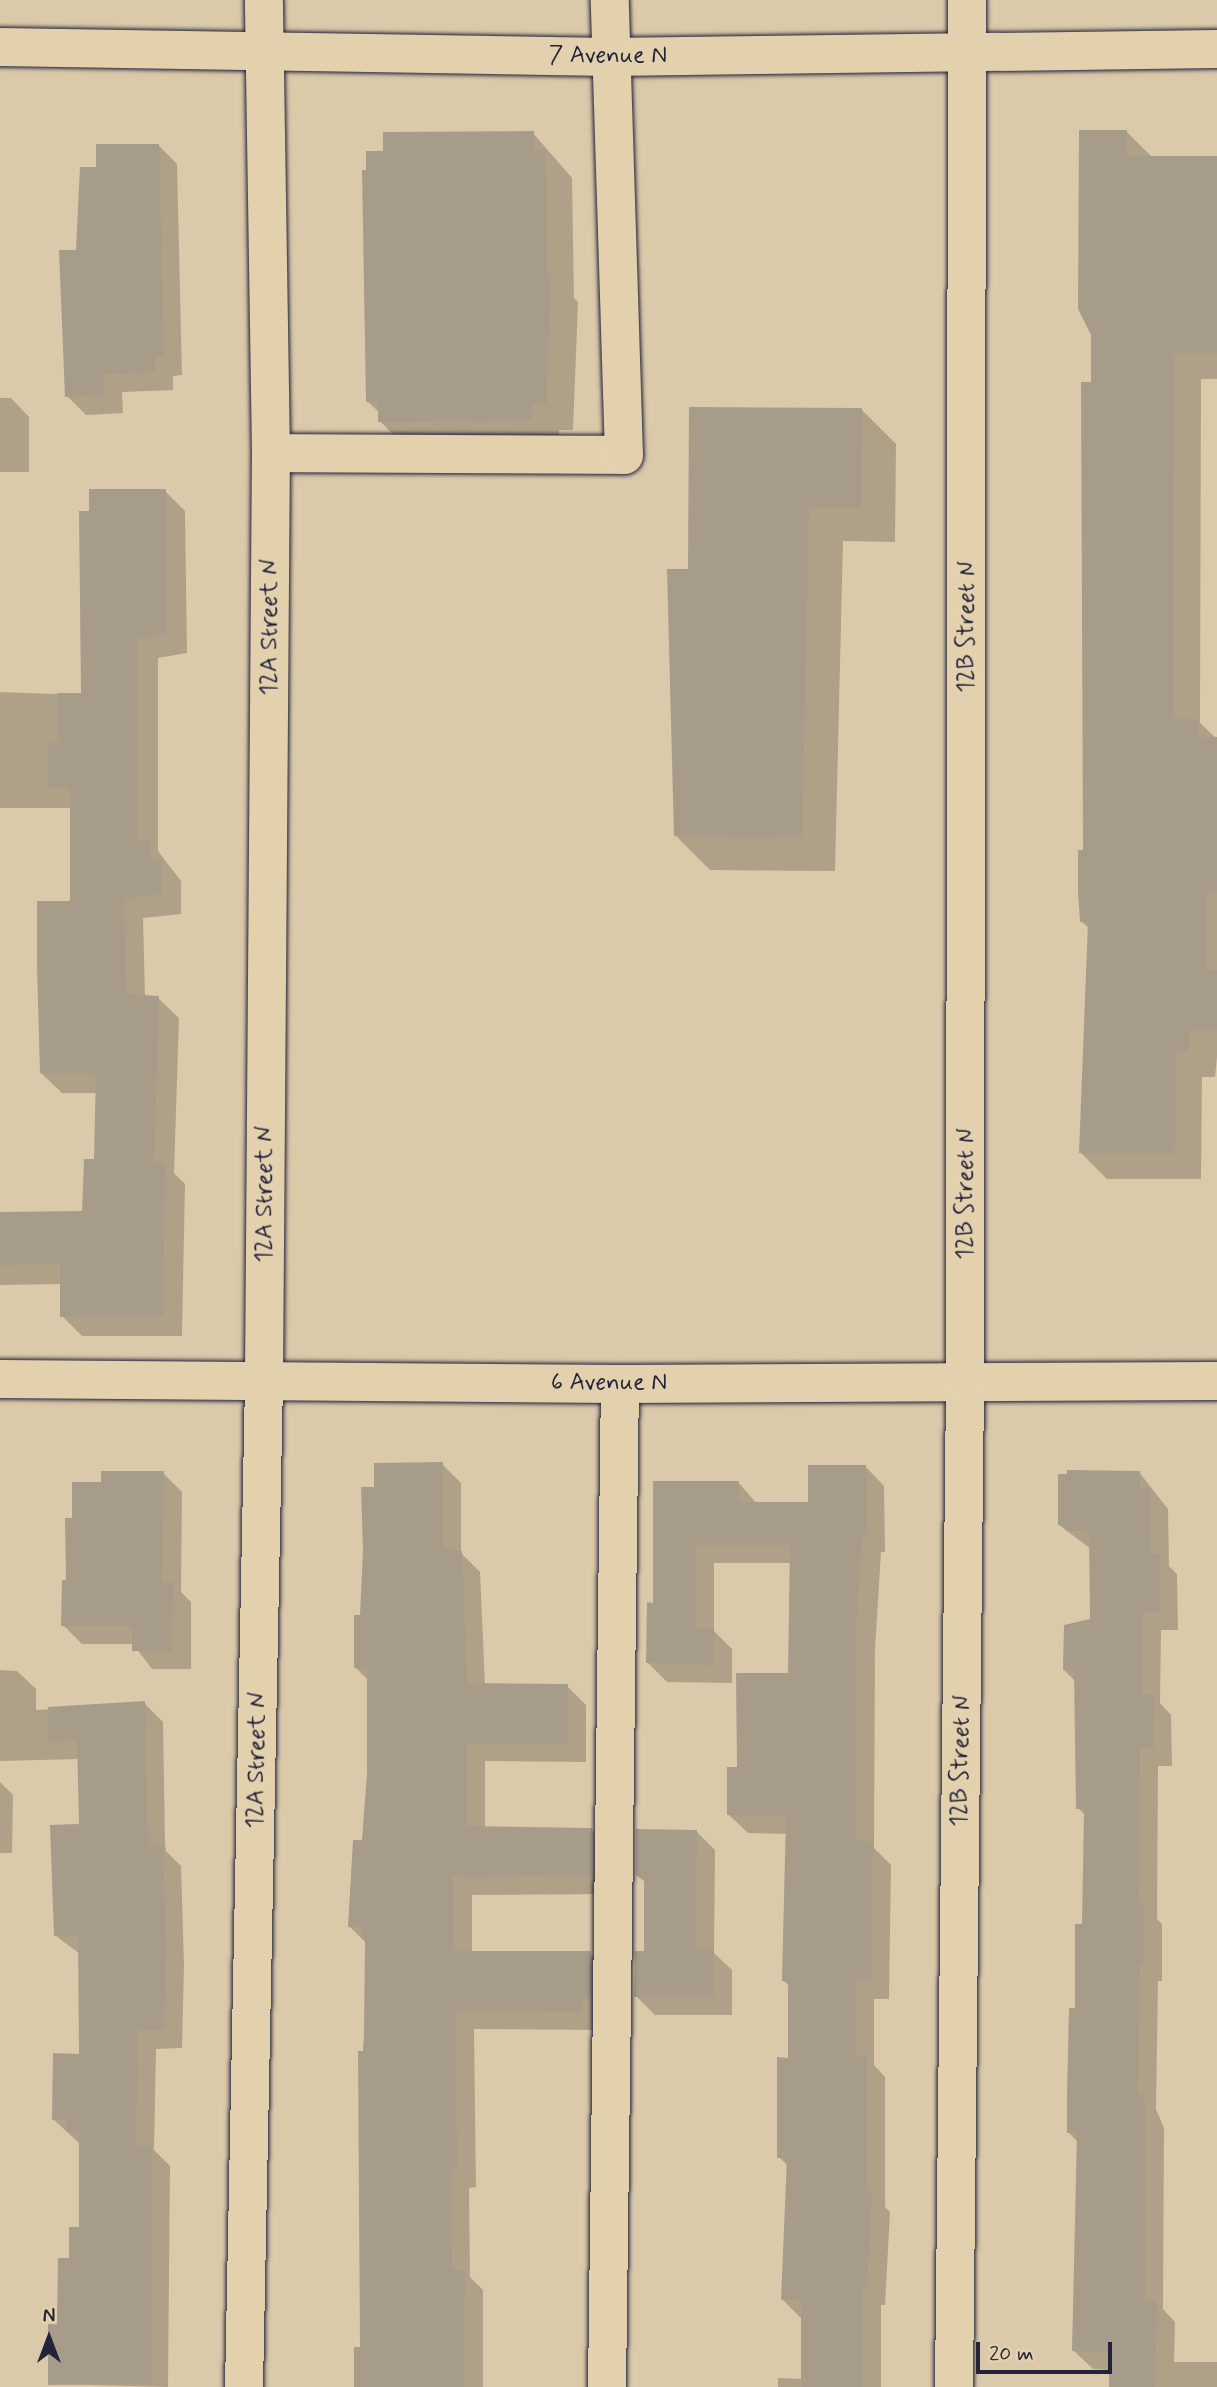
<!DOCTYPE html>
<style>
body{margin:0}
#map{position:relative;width:1217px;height:2387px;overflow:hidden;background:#dbcaa9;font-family:Mynerve,sans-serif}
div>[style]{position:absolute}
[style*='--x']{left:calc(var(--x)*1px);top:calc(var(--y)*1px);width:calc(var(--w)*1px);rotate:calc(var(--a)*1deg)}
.shadow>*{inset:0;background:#0003}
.building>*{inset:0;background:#a79b8a}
.roads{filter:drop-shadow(0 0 2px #22223b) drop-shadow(0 0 2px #22223b)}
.minor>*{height:38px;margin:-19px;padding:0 19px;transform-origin:19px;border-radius:19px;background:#e3d1ae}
span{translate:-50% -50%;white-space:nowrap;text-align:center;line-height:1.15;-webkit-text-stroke:5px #e3d1ae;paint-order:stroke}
.street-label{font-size:24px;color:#22223b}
.north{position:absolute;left:14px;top:2303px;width:70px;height:70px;-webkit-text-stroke:5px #e3d1ae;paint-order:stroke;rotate:0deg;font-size:19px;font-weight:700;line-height:28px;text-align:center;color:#22223b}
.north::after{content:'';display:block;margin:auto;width:24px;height:32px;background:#22223b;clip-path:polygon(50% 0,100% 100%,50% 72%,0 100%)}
.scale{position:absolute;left:976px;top:2342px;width:136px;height:32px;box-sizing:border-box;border:4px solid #22223b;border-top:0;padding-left:9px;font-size:21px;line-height:24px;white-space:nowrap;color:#22223b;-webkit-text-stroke:5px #e3d1ae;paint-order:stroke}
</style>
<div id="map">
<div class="shadow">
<div style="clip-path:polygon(1127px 132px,1153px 158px,1217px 158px,1217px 379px,1201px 379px,1200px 723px,1217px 739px,1217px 1057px,1215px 1077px,1202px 1077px,1201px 1179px,1107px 1179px,1080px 1152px,1089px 928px,1082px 922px,1093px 384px)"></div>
<div style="clip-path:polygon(533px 133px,572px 178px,574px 298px,578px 302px,573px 430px,559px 430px,559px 446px,407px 449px,380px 421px,380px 413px,368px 402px,385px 152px)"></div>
<div style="clip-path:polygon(158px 145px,177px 164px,182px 375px,173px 376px,173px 390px,122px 392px,123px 413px,86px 415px,67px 396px,78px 252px)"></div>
<div style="clip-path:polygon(0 398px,11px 398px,29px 417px,29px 472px,0 472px)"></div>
<div style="clip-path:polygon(861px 409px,896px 444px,895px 542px,843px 541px,835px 871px,710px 870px,675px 835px,690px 571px)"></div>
<div style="clip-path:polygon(165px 491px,185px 511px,187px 653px,158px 658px,158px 851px,181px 881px,181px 914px,143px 918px,145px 997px,158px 998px,179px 1018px,174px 1173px,185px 1184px,182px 1336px,82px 1336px,62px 1316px,62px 1284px,0 1285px,0 1213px,84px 1213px,96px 1161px,98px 1093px,62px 1093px,41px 1073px,72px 903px,72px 808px,0 808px,0 692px,83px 695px,91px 513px)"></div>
<div style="clip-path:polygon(442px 1464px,461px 1483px,461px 1553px,480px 1572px,485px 1685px,567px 1686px,586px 1705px,586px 1762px,485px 1761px,485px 1828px,592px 1830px,610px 1849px,610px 1894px,472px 1895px,472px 1953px,590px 1953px,609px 1972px,600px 2030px,474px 2029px,476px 2187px,469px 2188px,470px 2277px,483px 2290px,483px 2387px,355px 2387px,362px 2349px,367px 1944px,350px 1927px,364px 1841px,369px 1773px,369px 1681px,355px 1667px,376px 1488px)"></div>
<div style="clip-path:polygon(866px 1467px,884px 1486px,885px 1552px,881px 1552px,875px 1650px,874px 1848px,891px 1865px,889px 1999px,874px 1999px,874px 2065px,885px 2077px,885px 2207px,890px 2212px,885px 2305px,881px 2305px,881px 2387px,778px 2387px,778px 2378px,803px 2379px,802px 2319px,783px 2300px,788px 2166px,779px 2157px,789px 2060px,789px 1986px,783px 1980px,787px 1834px,748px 1833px,729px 1815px,739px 1769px,790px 1675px,792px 1563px,714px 1563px,714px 1631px,732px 1649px,732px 1683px,667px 1682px,648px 1663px,655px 1604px,739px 1483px,757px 1504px,810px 1504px)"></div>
<div style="clip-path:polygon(1139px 1472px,1168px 1509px,1169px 1566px,1177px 1574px,1178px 1630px,1161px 1630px,1160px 1703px,1171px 1715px,1172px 1766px,1158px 1766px,1157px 1919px,1162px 1924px,1162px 1981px,1158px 1981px,1156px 2109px,1164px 2128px,1163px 2309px,1175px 2322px,1174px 2362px,1217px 2362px,1217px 2387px,1111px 2387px,1111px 2370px,1093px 2369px,1074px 2351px,1079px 2143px,1068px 2132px,1084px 1925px,1086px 1816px,1078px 1808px,1075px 1681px,1064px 1670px,1092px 1621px,1091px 1549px,1059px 1525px)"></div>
<div style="clip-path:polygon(163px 1473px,182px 1492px,181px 1592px,191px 1602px,191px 1669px,152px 1669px,133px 1644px,82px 1644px,63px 1625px,74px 1520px,103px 1484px)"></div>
<div style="clip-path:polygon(0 1670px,17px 1671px,36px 1689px,36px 1710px,144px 1703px,163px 1722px,165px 1843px,166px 1851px,181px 1866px,184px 1965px,182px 2048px,156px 2049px,154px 2150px,170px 2166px,168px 2387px,50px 2384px,70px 2259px,80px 2229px,80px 2144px,54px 2120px,81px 2055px,80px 1954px,56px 1936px,81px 1826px,79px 1759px,0 1761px)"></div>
<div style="clip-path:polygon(0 1782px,13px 1795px,12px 1853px,0 1853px)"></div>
<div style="clip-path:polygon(696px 1831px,715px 1850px,714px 1953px,732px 1970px,732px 2015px,655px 2015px,636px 1996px,646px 1953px)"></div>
</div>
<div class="building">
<div style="clip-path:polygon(1079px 130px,1127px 130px,1127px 156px,1217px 156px,1217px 353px,1175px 353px,1173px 518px,1173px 719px,1198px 719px,1198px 737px,1217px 737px,1217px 891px,1207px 891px,1206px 970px,1217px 970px,1217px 1031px,1189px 1031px,1189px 1051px,1176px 1051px,1175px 1153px,1079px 1153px,1088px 922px,1080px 922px,1078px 891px,1078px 850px,1083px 850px,1081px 382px,1091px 382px,1091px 335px,1078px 309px)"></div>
<div style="clip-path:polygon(534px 131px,534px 150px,546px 149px,547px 273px,551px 273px,546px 404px,533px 403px,532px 420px,378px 422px,378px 402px,366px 402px,362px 170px,366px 170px,366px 151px,383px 151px,383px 132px)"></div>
<div style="clip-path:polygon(96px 144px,159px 144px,164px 357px,155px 357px,155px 372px,104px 374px,105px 395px,65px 397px,59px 250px,76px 250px,80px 167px,96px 167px)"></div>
<div style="clip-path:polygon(689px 407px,862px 408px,861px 508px,809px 508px,802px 837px,674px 836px,667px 569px,688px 569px)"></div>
<div style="clip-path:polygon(89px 489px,166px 489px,167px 633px,138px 639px,138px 841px,150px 841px,150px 859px,162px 859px,162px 894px,124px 898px,126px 994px,159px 996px,154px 1162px,165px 1162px,163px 1317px,60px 1317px,60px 1264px,0 1265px,0 1212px,82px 1211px,84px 1159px,94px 1159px,96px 1073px,40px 1073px,37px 967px,37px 901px,70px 901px,70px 788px,48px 788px,48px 743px,57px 743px,57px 693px,81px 693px,79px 511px,89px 511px)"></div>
<div style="clip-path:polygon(443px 1462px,443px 1548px,462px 1551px,467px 1683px,568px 1684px,568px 1744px,467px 1743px,467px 1826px,592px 1828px,592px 1875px,453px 1877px,453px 1951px,591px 1951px,590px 1997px,582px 1997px,582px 2012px,456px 2011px,457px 2169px,451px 2169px,452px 2270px,465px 2270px,464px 2387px,354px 2387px,354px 2347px,360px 2347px,358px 2051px,363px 2051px,364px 2033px,365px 1942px,362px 1927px,348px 1927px,353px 1840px,362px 1840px,367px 1773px,367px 1668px,354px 1668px,354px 1615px,360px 1615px,363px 1551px,361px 1487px,374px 1487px,374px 1463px)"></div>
<div style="clip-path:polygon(808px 1465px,866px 1465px,867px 1534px,862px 1534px,856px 1631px,856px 1840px,873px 1844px,871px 1981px,856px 1981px,856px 2055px,867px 2056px,867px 2191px,872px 2191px,867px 2287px,863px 2287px,863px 2387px,801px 2387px,801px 2300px,781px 2300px,787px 2158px,777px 2158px,777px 2057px,788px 2058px,788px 1981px,782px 1981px,786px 1816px,727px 1815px,727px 1767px,737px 1767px,736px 1673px,788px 1673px,790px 1545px,696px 1545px,696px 1628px,714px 1628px,714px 1665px,646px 1663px,647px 1602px,653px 1603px,653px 1481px,739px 1481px,739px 1502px,808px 1502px)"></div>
<div style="clip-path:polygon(1067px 1470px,1140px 1471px,1140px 1488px,1150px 1488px,1151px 1554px,1159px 1554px,1160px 1612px,1143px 1612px,1142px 1694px,1153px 1694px,1154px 1748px,1140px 1748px,1139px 1903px,1144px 1903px,1144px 1962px,1140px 1962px,1138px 2094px,1144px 2094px,1145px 2108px,1145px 2301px,1157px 2301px,1155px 2387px,1109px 2387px,1109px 2352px,1072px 2351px,1077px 2133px,1067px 2133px,1067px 2094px,1069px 2008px,1075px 2008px,1075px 1924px,1082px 1924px,1084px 1809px,1076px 1809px,1074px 1670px,1063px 1670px,1064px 1625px,1090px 1619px,1089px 1531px,1066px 1531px,1066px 1525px,1058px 1525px,1058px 1474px,1067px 1474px)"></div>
<div style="clip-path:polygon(101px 1471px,164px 1471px,162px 1582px,173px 1582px,172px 1651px,132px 1651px,132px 1626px,61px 1626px,62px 1580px,66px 1580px,65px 1518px,72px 1518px,72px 1482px,101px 1482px)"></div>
<div style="clip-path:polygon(145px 1701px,147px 1823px,150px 1845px,163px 1845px,166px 1946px,164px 2030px,138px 2030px,136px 2145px,152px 2145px,152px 2383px,48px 2385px,48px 2324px,57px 2324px,58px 2258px,69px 2258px,69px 2227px,79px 2227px,79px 2132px,67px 2132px,67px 2120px,52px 2120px,53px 2053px,79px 2054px,78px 1936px,54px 1936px,50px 1825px,79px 1824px,77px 1740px,48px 1741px,48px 1707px)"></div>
<div style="clip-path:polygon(636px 1829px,697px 1830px,696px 1949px,714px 1949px,714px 1997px,634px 1997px,635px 1951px,644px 1951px,644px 1881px,636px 1875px)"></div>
</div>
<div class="roads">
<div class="minor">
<div style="--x:0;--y:47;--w:609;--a:0.94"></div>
<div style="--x:609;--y:57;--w:608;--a:-0.75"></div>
<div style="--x:271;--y:453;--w:353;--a:0.3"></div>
<div style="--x:624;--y:455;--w:455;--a:-91.8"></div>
<div style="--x:0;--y:1379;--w:620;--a:0.46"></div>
<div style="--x:620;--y:1384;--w:597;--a:-0.29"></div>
<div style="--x:244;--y:2387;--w:1008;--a:-88.86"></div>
<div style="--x:264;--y:1379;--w:926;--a:-89.57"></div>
<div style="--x:271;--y:453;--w:453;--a:-90.9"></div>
<div style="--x:607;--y:2387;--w:1003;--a:-89.26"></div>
<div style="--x:954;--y:2387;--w:1008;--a:-89.37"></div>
<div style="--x:965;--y:1379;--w:1379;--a:-89.92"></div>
</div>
</div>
<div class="street-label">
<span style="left:608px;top:56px">7 Avenue N</span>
<span style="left:270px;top:627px;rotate:-90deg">12A Street N</span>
<span style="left:967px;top:627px;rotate:-90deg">12B Street N</span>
<span style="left:265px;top:1194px;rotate:-90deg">12A Street N</span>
<span style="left:966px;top:1194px;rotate:-90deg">12B Street N</span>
<span style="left:609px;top:1383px">6 Avenue N</span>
<span style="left:257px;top:1760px;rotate:-89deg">12A Street N</span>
<span style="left:961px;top:1761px;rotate:-89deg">12B Street N</span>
</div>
<div class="north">N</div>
<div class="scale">20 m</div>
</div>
